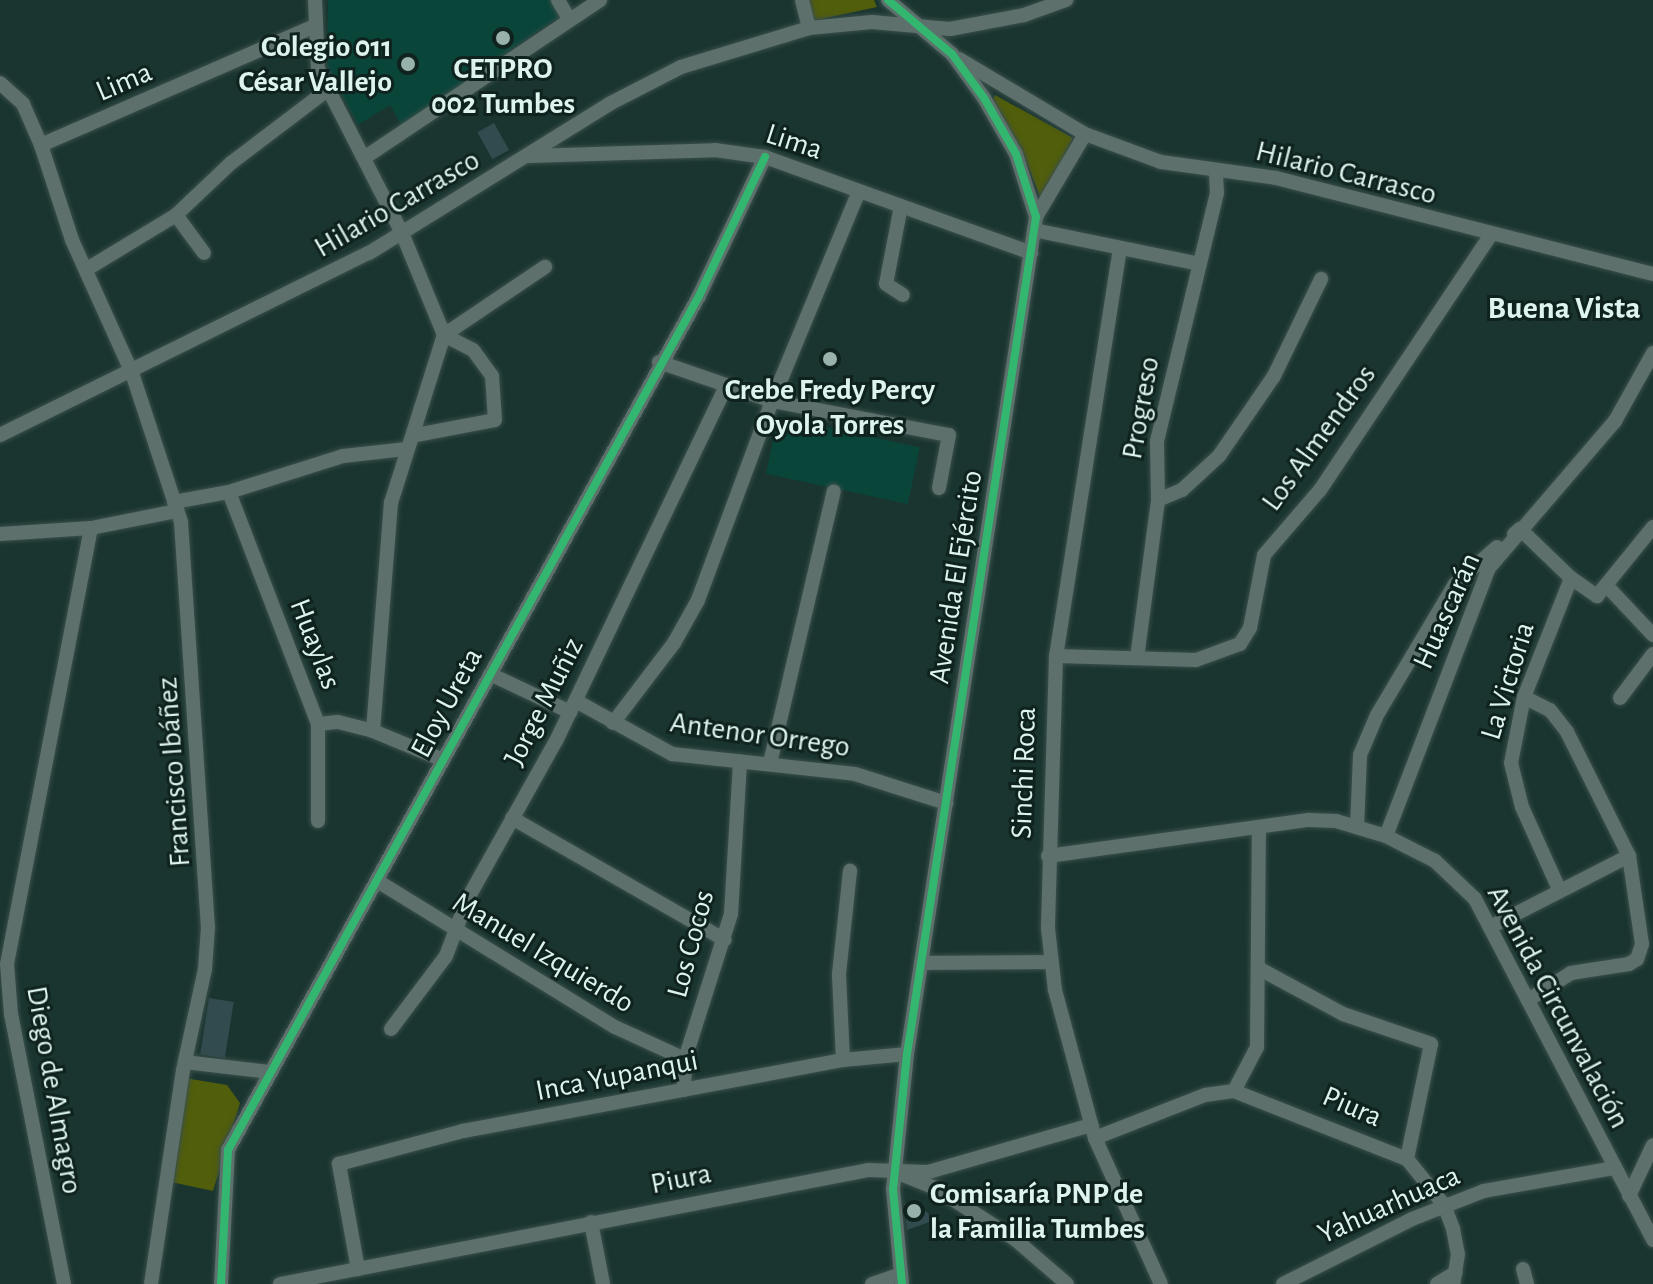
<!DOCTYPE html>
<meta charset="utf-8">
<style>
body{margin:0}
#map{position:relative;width:1653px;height:1284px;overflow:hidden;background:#1a3530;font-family:"Alegreya Sans",sans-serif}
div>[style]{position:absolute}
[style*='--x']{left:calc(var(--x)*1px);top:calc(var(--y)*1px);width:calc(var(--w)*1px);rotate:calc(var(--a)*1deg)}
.built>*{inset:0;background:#0a453a;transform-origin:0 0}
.green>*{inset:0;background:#515e0b}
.building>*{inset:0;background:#324b4e;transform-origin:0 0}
.roads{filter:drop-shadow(0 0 2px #3a4f4b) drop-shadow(0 0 2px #3a4f4b)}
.street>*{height:14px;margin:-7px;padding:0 7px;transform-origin:7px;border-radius:7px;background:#5d706c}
.cycleway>*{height:8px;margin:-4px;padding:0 4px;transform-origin:4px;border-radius:4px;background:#33b770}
.dots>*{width:22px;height:22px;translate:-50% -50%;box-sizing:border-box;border:4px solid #0f221e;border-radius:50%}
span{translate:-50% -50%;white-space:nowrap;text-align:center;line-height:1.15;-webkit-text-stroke:6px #0f221e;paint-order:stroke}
.poi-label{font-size:30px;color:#dcf4ed;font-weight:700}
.right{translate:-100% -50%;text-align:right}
.left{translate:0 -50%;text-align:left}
.street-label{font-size:30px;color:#dcf4ed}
.neighbourhood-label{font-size:32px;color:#dcf4ed;font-weight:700}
</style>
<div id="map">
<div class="built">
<div style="clip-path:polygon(328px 0,553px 0,562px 15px,402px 126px,390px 105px,358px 125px,327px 67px)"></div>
<div style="left:778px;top:417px;width:145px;height:58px;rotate:12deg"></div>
</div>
<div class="green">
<div style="clip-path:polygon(806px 0,874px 0,877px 7px,812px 21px)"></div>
<div style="clip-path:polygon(995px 95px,1073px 138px,1041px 199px,1021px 148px,993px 100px)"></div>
<div style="clip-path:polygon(185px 1078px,227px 1085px,240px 1103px,213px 1191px,171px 1182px)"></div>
</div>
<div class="building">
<div style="left:494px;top:123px;width:31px;height:19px;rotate:61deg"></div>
<div style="left:209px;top:998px;width:25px;height:57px;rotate:9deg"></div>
<div style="clip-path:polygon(912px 1201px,918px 1204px,935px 1220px,907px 1230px,904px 1204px)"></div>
</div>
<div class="roads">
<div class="street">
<div style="--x:315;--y:0;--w:69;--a:87.5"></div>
<div style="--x:318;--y:69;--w:184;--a:62.9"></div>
<div style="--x:402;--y:233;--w:110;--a:67.6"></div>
<div style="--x:558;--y:0;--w:22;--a:60"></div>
<div style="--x:802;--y:0;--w:29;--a:76"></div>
<div style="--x:888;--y:0;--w:84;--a:40.2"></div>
<div style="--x:952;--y:54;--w:54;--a:54"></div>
<div style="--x:984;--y:98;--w:64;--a:60.3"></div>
<div style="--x:1016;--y:154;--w:66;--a:72.4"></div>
<div style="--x:1036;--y:217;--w:847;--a:98.76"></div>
<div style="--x:907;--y:1054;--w:136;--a:95.9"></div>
<div style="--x:893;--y:1189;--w:95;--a:84.6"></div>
<div style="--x:959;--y:59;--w:147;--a:30.8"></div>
<div style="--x:1085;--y:134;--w:81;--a:20.2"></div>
<div style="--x:1161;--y:162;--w:116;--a:7.9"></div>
<div style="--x:1276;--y:178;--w:389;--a:14.3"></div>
<div style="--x:0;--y:83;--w:31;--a:42"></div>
<div style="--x:23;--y:104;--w:45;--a:66.3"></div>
<div style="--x:41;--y:145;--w:100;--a:71.9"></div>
<div style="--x:72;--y:240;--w:146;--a:65.7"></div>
<div style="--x:132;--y:373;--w:157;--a:71.8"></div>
<div style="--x:181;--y:522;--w:406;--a:86.2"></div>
<div style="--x:208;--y:927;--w:42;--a:94.1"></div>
<div style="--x:205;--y:969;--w:103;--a:102.3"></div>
<div style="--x:183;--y:1070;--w:216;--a:98.5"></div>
<div style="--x:41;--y:145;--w:299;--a:-23.5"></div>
<div style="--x:529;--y:156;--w:186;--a:-1.8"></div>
<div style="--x:715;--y:150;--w:50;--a:8"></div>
<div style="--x:765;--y:157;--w:283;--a:19.8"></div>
<div style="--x:364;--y:158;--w:284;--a:-33.8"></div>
<div style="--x:901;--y:206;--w:79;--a:100.9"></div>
<div style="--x:886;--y:284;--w:20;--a:33"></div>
<div style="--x:176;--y:215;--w:47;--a:53.6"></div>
<div style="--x:1036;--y:217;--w:96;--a:-59.4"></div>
<div style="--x:1034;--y:230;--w:168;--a:11.6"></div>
<div style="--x:1120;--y:248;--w:413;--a:98.9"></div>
<div style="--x:1056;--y:656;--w:272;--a:91.7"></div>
<div style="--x:1048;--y:928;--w:62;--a:83.6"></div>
<div style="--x:1055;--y:990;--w:153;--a:74.9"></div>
<div style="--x:1095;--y:1138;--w:160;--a:65.7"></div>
<div style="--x:87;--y:269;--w:104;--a:-31.2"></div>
<div style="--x:176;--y:215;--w:76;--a:-43.4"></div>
<div style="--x:231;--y:163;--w:121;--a:-37.2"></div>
<div style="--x:659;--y:362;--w:120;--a:19"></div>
<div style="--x:772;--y:401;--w:180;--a:10.9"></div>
<div style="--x:949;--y:435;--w:54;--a:100.7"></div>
<div style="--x:0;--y:435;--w:411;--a:-26.3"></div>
<div style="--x:369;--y:253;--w:282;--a:-31.8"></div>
<div style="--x:609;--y:104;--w:81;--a:-27.2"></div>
<div style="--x:681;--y:67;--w:134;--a:-16.9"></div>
<div style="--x:809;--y:28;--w:63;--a:-5.4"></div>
<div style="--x:872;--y:22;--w:78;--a:5.1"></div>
<div style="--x:950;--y:29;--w:75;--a:-10.7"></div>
<div style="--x:1024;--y:15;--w:45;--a:-19.7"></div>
<div style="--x:416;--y:435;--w:80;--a:-10.8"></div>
<div style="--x:495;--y:420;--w:44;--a:-93.9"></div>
<div style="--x:492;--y:376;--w:32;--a:-126"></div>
<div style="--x:473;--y:350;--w:33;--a:-153"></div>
<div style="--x:229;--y:492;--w:248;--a:69"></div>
<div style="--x:318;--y:724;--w:97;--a:90"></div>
<div style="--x:1158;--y:500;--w:26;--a:-23"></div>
<div style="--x:1182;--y:490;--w:50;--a:-42.6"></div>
<div style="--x:1219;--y:456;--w:97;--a:-55.5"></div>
<div style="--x:1274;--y:376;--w:108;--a:-64.1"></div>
<div style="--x:174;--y:502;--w:56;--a:-10.3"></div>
<div style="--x:229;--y:492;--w:120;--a:-17.5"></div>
<div style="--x:343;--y:456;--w:62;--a:-6.4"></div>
<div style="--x:0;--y:534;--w:91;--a:-3.8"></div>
<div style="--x:91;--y:528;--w:88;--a:-11.2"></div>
<div style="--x:1514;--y:534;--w:8;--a:-40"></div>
<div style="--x:1520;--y:529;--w:71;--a:43.9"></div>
<div style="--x:1571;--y:578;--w:32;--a:35"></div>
<div style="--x:1597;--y:596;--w:89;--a:-50.9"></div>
<div style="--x:1606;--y:585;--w:69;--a:46.8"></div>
<div style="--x:1056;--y:656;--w:140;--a:1.6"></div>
<div style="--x:1196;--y:660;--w:47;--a:-20"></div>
<div style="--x:1240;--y:644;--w:19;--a:-58"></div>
<div style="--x:1250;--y:628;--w:74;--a:-79.1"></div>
<div style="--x:1264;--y:555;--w:86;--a:-49.3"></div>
<div style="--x:1320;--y:490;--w:306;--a:-56.2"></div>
<div style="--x:1137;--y:658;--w:159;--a:-82.4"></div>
<div style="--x:1158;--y:500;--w:59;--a:-91"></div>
<div style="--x:1157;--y:441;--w:255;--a:-76.4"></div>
<div style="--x:1217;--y:193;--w:22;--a:-93"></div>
<div style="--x:490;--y:674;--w:89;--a:25.4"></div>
<div style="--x:1524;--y:697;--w:29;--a:27"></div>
<div style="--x:1550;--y:710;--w:28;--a:52"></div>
<div style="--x:1567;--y:732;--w:139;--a:63.4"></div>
<div style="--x:1629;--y:856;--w:89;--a:81.6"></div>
<div style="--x:1642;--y:944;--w:16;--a:108"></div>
<div style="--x:1637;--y:959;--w:9;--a:148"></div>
<div style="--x:1629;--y:964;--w:59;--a:171.2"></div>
<div style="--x:1571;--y:973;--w:51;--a:147.9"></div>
<div style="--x:1620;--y:698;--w:55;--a:-53.1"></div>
<div style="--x:576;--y:701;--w:110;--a:28.9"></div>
<div style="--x:672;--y:754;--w:184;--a:6.2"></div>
<div style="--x:855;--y:774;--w:96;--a:17.7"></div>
<div style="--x:613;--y:723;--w:101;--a:-52.7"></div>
<div style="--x:674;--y:643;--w:49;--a:-60.8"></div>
<div style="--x:698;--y:600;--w:212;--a:-69.6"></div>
<div style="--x:772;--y:401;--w:227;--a:-67.5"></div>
<div style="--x:318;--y:724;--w:20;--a:-6"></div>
<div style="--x:338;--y:722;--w:36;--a:14"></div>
<div style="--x:373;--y:731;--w:76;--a:22.5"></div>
<div style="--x:373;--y:731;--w:229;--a:-85.5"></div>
<div style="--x:391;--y:503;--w:176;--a:-72.5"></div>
<div style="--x:444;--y:335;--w:122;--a:-34"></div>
<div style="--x:770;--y:763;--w:279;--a:-76.8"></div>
<div style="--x:512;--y:818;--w:245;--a:29.8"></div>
<div style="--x:1357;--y:827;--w:72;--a:-87.6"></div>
<div style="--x:1360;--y:755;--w:43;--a:-67"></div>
<div style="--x:1377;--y:715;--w:152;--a:-59.2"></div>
<div style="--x:1455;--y:584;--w:56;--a:-41.4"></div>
<div style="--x:1386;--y:836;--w:287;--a:-69"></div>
<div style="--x:1489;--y:568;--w:194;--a:-49.4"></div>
<div style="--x:1615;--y:421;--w:78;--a:-60.8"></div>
<div style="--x:1048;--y:856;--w:263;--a:-7.9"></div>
<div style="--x:1309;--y:820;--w:27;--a:2"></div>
<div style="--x:1336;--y:821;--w:52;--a:16.7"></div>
<div style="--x:1386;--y:836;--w:55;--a:27"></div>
<div style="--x:1435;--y:861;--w:55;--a:43.5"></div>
<div style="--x:1475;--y:899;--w:385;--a:62.4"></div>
<div style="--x:379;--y:882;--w:277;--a:31.6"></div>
<div style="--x:615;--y:1027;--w:77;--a:24.6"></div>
<div style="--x:1559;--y:889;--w:90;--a:-114.3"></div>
<div style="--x:1522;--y:807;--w:45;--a:-104"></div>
<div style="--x:1511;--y:763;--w:67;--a:-78.9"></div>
<div style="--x:1524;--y:697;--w:128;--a:-68.4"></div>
<div style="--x:1490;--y:927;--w:156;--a:-27.1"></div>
<div style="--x:921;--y:963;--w:129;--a:-0.4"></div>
<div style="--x:1258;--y:968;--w:97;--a:28.4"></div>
<div style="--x:1343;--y:1014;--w:93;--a:18.8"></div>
<div style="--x:1431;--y:1044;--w:117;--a:101.8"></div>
<div style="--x:1407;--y:1159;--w:59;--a:51.2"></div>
<div style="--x:1444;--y:1205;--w:26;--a:69"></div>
<div style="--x:1453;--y:1229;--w:25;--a:79"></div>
<div style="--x:1458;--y:1254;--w:30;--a:99"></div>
<div style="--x:391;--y:1029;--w:91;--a:-53"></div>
<div style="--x:446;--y:956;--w:60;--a:-69.4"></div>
<div style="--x:467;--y:900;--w:184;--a:-60.8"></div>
<div style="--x:557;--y:739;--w:390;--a:-64.4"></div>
<div style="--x:843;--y:1060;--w:86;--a:-92.7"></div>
<div style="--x:839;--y:974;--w:104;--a:-83.9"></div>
<div style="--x:185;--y:1062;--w:86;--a:6.7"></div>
<div style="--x:684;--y:1090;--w:31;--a:-88"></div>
<div style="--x:685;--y:1059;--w:152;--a:-72.4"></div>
<div style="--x:731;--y:914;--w:153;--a:-86.6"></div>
<div style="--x:1234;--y:1091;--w:50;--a:-62.4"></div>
<div style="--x:1257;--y:1047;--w:220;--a:-89.5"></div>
<div style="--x:1095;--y:1138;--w:118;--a:-21.4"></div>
<div style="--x:1205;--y:1095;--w:29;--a:-8"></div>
<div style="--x:1234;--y:1091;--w:186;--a:21.5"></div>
<div style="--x:903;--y:1175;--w:37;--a:22"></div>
<div style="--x:937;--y:1189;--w:94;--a:32.8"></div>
<div style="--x:1016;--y:1240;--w:67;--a:40.8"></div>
<div style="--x:1629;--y:1196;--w:56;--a:-64.8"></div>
<div style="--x:591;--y:1222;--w:63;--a:79"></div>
<div style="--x:358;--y:1269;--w:107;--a:-100.3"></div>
<div style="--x:339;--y:1164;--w:128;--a:-14.9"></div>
<div style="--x:463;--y:1131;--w:387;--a:-10.6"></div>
<div style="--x:843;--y:1060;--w:64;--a:-5.4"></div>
<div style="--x:1523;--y:1269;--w:16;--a:75"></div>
<div style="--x:64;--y:1284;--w:275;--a:-101.1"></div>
<div style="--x:11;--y:1014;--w:50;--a:-94.6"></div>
<div style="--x:7;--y:964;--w:444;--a:-79.1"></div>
<div style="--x:221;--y:1284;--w:134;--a:-87"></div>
<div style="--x:228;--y:1150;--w:975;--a:-61.12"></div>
<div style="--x:699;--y:296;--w:154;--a:-64.6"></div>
<div style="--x:280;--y:1284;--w:599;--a:-10.97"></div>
<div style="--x:868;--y:1170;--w:60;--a:1.9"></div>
<div style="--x:928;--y:1172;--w:170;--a:-16.1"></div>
<div style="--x:872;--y:1284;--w:31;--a:-19"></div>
<div style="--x:1283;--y:1284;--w:144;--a:-26.7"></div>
<div style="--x:1412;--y:1219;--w:77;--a:-21.3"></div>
<div style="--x:1484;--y:1191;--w:133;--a:-10"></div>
<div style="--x:1437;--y:1284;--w:22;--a:-32"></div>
</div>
</div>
<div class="cycleway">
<div style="--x:888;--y:0;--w:84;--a:40.2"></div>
<div style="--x:952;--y:54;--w:54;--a:54"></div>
<div style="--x:984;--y:98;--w:64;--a:60.3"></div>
<div style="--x:1016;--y:154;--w:66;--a:72.4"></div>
<div style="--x:1036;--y:217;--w:847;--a:98.76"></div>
<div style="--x:907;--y:1054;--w:136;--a:95.9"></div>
<div style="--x:893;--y:1189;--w:95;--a:84.6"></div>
<div style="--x:221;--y:1284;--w:134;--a:-87"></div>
<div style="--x:228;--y:1150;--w:975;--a:-61.12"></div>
<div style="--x:699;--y:296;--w:154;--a:-64.6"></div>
</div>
<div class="dots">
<div style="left:503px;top:38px;background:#98b1ab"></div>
<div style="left:408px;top:64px;background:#98b1ab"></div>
<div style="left:830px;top:359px;background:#98b1ab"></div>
<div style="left:914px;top:1211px;background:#98b1ab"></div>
</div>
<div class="poi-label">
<span class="right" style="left:392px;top:64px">Colegio 011<br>César Vallejo</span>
<span style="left:503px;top:86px">CETPRO<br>002 Tumbes</span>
<span style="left:830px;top:407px">Crebe Fredy Percy<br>Oyola Torres</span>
<span class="left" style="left:930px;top:1211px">Comisaría PNP de<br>la Familia Tumbes</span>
</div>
<div class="street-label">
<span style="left:124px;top:82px;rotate:-23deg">Lima</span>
<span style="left:794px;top:142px;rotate:18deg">Lima</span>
<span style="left:1346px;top:173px;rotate:14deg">Hilario Carrasco</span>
<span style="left:397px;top:204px;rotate:-30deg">Hilario Carrasco</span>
<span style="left:1141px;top:408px;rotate:-80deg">Progreso</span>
<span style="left:1319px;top:438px;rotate:-54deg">Los Almendros</span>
<span style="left:956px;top:577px;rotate:-81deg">Avenida El Ejército</span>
<span style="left:1447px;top:611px;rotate:-66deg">Huascarán</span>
<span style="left:315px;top:644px;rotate:69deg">Huaylas</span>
<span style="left:1508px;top:681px;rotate:-73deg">La Victoria</span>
<span style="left:544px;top:702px;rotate:-63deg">Jorge Muñiz</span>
<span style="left:447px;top:703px;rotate:-62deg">Eloy Ureta</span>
<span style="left:760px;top:735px;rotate:8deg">Antenor Orrego</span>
<span style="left:174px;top:772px;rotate:-94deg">Francisco Ibáñez</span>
<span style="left:1024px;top:773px;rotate:-88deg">Sinchi Roca</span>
<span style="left:691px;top:944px;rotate:-75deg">Los Cocos</span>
<span style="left:543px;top:953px;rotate:31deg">Manuel Izquierdo</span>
<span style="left:1558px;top:1007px;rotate:62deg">Avenida Circunvalación</span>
<span style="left:617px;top:1076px;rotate:-11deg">Inca Yupanqui</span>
<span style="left:54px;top:1090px;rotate:80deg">Diego de Almagro</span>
<span style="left:1352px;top:1107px;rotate:23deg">Piura</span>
<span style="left:681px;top:1179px;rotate:-11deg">Piura</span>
<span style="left:1389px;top:1205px;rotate:-24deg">Yahuarhuaca</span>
</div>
<div class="neighbourhood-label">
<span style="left:1564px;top:308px">Buena Vista</span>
</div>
</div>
